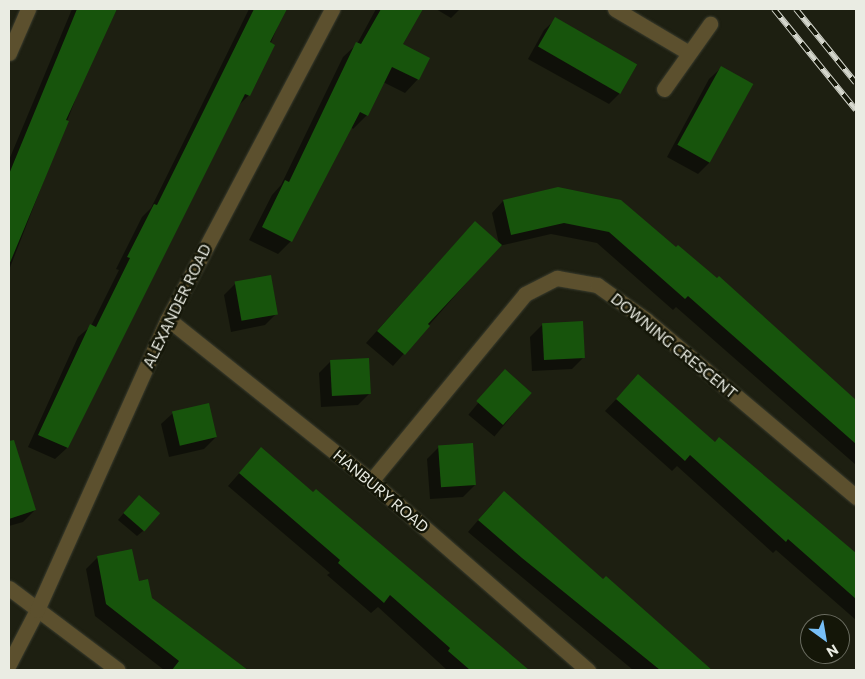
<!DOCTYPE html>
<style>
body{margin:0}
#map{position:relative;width:865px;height:679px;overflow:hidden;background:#1d1f11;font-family:Commissioner,sans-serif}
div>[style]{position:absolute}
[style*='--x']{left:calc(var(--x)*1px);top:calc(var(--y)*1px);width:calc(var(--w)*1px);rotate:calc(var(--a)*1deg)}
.shadow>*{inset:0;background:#0007;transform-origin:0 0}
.building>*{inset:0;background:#17540c;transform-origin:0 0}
.roads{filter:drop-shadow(0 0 1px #3a3c2e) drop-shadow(0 0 1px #3a3c2e)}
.minor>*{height:15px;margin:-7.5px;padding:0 7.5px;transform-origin:7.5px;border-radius:7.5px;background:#5c502e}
.rail>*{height:5.5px;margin-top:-2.75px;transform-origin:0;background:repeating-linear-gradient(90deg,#141608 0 11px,#d4d6cc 0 22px);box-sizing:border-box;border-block:1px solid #d4d6cc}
span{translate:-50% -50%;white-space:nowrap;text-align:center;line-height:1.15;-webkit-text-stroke:5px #141608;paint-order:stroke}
.street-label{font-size:15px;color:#eaece3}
.frame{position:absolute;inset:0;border:10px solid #eaece3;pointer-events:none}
.north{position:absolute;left:800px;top:614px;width:50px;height:50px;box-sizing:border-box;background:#141608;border:1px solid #6a6c60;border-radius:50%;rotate:148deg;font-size:14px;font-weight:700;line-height:20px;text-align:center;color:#eaece3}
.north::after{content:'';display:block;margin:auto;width:18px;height:22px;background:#77bff7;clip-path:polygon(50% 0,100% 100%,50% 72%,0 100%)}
</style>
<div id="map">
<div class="shadow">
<div style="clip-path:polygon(72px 9px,117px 9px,92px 57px,9px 270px,9px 160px)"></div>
<div style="clip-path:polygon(249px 9px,285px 9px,249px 95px,238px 106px,67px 448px,55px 459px,28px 447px,78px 337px,91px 326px,119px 270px,116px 269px,142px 217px,151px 208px)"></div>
<div style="clip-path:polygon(376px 9px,422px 9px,401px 45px,418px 79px,405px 93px,383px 82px,367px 115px,353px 129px,351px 127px,291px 241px,278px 254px,249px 240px,272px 195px,281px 185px,343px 57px,357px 44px)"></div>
<div style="clip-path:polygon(436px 9px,460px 9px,451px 18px)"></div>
<div style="clip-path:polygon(556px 19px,637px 65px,621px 92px,609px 104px,528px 59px,544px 30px)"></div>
<div style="clip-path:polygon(721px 68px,710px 162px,698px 174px,667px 157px,709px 79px)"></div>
<div style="clip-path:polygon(558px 188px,856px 402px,856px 465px,676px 307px,673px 310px,597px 243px,551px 234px,499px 246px,393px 366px,366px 343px,464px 234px,499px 244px,492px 213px,503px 201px)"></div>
<div style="clip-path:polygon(236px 283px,276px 314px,265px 325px,231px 332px,224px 295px)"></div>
<div style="clip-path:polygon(542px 325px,584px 357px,572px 369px,532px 371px,530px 337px)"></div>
<div style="clip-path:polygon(331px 361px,370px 393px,358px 405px,321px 407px,319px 373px)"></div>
<div style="left:505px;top:371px;width:34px;height:57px;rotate:40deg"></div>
<div style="clip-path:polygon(638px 376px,715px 443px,719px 439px,856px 554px,856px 620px,776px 550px,773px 553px,677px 466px,672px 471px,605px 411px)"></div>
<div style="clip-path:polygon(173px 413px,216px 437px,204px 449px,169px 457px,161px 424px)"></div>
<div style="clip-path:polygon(439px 447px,475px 485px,463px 497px,430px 499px,427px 459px)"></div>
<div style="clip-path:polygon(250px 461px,313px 494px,316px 491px,526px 670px,447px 670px,378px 607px,371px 613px,327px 575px,330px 573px,228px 486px)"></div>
<div style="clip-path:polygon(25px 480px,35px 510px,23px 522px,9px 526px,9px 485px)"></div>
<div style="clip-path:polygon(133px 502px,143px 531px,137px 536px,118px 520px)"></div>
<div style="clip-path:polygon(492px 504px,603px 581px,606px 578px,712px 670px,633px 670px,468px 532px)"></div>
<div style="clip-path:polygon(98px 557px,138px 582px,151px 599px,248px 670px,164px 670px,95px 616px,86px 569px)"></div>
</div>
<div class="building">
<div style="clip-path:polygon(77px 9px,117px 9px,66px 120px,69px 121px,9px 265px,9px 174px)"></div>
<div style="clip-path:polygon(254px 9px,287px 9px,270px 42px,275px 45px,250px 96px,245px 94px,68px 448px,38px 435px,90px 324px,96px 327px,130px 258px,127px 257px,154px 204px,157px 205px)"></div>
<div style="clip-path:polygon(381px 9px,423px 9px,403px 44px,430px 58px,419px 80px,392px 67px,368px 116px,360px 112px,292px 242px,262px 227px,285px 180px,289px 182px,356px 42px,361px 44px)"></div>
<div style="left:555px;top:17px;width:95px;height:34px;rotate:30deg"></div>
<div style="left:721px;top:66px;width:37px;height:90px;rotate:29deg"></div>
<div style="clip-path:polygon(558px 187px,621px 200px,676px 247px,678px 245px,717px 278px,719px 276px,856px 400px,856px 444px,688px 296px,685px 299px,609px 232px,564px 223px,511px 235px,503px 200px)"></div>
<div style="clip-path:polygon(475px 221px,502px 245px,428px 324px,430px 326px,405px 355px,377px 331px)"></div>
<div style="left:271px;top:275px;width:40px;height:37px;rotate:80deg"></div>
<div style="left:583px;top:321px;width:37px;height:41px;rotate:87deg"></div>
<div style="left:369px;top:358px;width:36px;height:39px;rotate:87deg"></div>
<div style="left:505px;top:369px;width:36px;height:43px;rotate:42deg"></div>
<div style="clip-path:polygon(638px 374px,715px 442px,719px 437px,856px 553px,856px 599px,788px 539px,786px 542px,690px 455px,685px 461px,616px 399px)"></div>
<div style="left:209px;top:403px;width:35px;height:38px;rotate:77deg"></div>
<div style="clip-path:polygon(14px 440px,36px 510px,9px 519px,9px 441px)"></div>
<div style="left:473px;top:443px;width:42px;height:35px;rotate:86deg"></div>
<div style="clip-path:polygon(261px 447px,313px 492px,316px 489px,529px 670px,470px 670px,448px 651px,450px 648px,390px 595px,384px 603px,338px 563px,340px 560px,239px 473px)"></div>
<div style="clip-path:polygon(504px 491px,603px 579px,606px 576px,712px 670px,660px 670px,522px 558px,478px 520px)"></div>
<div style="left:139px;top:495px;width:28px;height:24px;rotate:41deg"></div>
<div style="clip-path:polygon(132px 549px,139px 581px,148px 579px,152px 598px,248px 670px,172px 670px,179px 661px,106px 604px,97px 556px)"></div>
</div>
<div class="roads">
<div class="minor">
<div style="--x:615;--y:9;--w:86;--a:30.7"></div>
<div style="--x:9;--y:53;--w:48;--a:-66.6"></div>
<div style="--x:664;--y:89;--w:80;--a:-54.7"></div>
<div style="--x:168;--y:319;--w:260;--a:38.6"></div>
<div style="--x:371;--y:481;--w:288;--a:41.1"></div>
<div style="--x:371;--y:481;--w:242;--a:-50.5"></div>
<div style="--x:525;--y:294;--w:36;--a:-27"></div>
<div style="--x:557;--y:278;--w:41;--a:9.9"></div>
<div style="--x:597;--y:285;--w:60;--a:35.5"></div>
<div style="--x:646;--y:320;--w:275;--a:40.1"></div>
<div style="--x:9;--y:588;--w:136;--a:37"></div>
<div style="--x:9;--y:664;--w:61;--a:-62.6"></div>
<div style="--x:37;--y:610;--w:319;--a:-65.8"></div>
<div style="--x:168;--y:319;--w:351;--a:-62.1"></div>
</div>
</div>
<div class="rail">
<div style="--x:774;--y:9;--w:130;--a:50.9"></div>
<div style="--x:796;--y:9;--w:95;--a:51"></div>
</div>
<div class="street-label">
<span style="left:177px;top:306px;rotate:-64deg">ALEXANDER ROAD</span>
<span style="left:674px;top:346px;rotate:39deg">DOWNING CRESCENT</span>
<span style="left:381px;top:491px;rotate:40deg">HANBURY ROAD</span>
</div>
<div class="frame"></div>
<div class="north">N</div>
</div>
